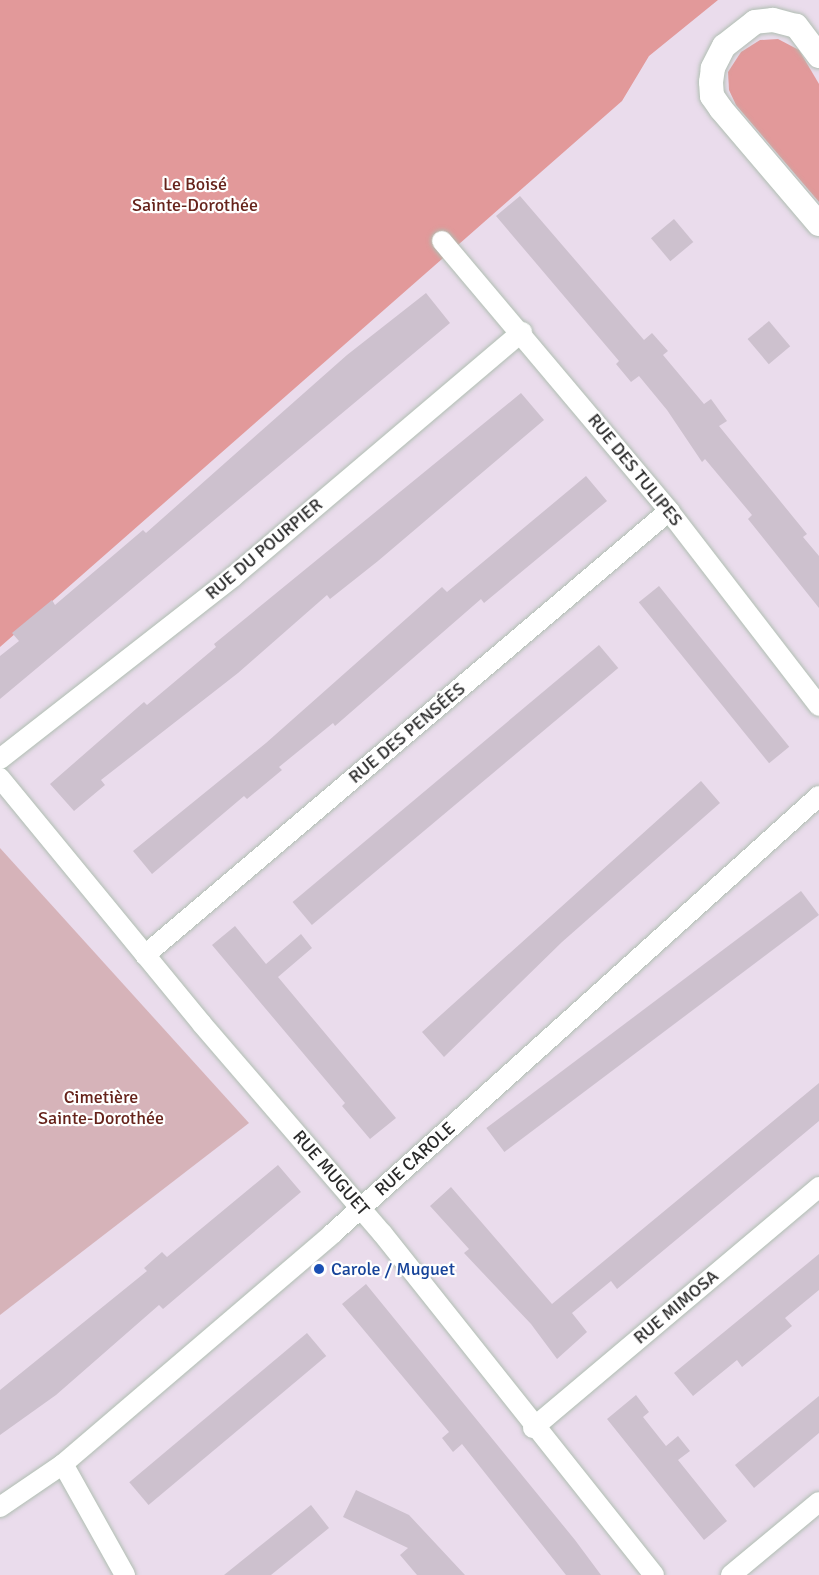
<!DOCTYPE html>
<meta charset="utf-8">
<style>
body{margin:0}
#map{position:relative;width:819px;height:1575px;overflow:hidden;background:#eadcec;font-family:Signika,sans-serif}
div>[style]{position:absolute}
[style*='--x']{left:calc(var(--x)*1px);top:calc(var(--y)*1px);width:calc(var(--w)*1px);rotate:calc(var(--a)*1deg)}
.green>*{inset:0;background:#e2999a}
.cemetery>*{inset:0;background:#d6b3b9}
.building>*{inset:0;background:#cdc1ce;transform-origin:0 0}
.roads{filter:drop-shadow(0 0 2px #b0beb2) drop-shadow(0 0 2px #b0beb2)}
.minor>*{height:20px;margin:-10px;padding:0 10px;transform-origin:10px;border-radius:10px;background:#fff}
.tertiary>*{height:24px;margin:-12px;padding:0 12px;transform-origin:12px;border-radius:12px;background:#fff}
.dots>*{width:16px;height:16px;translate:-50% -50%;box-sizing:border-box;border:3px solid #fff;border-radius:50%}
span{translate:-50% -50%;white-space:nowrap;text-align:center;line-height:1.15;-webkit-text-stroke:4.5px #fff;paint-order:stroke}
.park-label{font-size:18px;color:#66231b}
.street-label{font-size:18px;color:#2a2a2a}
.transit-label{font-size:18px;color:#164399}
.left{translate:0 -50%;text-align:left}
</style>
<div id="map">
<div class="green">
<div style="clip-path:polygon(0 0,718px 0,649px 56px,622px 101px,0 647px)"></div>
<div style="clip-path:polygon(778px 39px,799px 50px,819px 84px,819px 202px,736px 105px,729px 90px,728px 72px,741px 52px,760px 40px)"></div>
</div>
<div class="cemetery">
<div style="clip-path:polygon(0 848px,249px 1123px,0 1315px)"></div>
</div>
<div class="building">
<div style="clip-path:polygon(520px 196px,644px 340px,652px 333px,668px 351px,663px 355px,704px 404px,711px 399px,727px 421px,719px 426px,807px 534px,803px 537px,819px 556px,819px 608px,748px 519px,752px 515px,705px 459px,702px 462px,667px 410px,639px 376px,631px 382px,616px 364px,619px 361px,496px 216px)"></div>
<div style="left:674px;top:219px;width:30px;height:30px;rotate:50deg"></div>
<div style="clip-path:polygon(426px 293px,450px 323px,0 699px,0 656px,19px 641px,12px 633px,52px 600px,55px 605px,143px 530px,146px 533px,347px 355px)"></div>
<div style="left:769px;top:321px;width:33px;height:28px;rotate:50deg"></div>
<div style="clip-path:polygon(521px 393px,544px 420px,378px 561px,330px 599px,327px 595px,238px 673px,101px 780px,105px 785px,74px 811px,50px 784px,144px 702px,147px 705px,216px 647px,214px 644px)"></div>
<div style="clip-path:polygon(586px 476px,607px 501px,484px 603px,481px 599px,335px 726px,333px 723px,279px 767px,282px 770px,247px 799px,244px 796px,152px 874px,133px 851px,266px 743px,442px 587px,447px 592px)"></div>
<div style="left:659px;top:586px;width:207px;height:26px;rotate:51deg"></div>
<div style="left:599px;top:645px;width:30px;height:400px;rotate:50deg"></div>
<div style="clip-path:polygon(701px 781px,720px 803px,562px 942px,444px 1057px,422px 1032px)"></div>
<div style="left:801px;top:891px;width:30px;height:394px;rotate:53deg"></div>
<div style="clip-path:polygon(235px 926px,266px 964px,301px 934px,312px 948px,278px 977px,396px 1118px,370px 1139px,342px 1106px,345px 1103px,212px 945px)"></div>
<div style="clip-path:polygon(819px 1083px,819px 1121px,617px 1289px,611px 1281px,572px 1313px,587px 1332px,557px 1359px,531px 1324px,464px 1253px,469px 1249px,430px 1206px,451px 1187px,552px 1304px)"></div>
<div style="clip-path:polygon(278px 1165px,301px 1192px,163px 1309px,159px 1305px,56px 1395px,0 1435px,0 1390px,147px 1271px,144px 1268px,162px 1252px,167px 1257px)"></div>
<div style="clip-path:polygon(819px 1254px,819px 1290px,785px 1318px,792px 1326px,742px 1367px,737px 1360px,693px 1396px,674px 1373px)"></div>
<div style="clip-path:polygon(366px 1284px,575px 1540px,601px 1575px,566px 1575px,462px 1444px,453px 1452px,442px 1438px,449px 1432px,342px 1304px)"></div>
<div style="left:307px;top:1333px;width:30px;height:232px;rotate:50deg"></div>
<div style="clip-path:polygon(636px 1395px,649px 1412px,643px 1417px,666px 1446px,678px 1436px,690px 1451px,678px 1460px,727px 1521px,704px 1540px,607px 1419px)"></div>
<div style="clip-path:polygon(819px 1396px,819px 1433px,754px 1488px,735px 1465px)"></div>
<div style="clip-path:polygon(356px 1490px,409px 1515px,465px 1575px,417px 1575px,400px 1555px,408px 1548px,343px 1517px)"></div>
<div style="clip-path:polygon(311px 1505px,329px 1528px,271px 1575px,224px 1575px)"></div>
</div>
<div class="roads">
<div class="minor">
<div style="--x:442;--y:241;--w:353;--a:49.9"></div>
<div style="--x:669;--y:511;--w:246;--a:52.4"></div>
<div style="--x:0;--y:759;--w:296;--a:-38"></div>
<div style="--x:233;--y:577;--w:379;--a:-40.3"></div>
<div style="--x:0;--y:778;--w:318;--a:50.6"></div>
<div style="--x:202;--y:1024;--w:276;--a:49.3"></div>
<div style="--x:382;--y:1233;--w:437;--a:51.5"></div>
<div style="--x:145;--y:955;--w:687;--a:-40.28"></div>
<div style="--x:533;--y:1428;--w:374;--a:-40.1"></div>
<div style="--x:63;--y:1464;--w:127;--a:60.8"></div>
<div style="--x:0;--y:1507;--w:76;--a:-34.3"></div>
<div style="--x:63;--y:1464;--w:354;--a:-40.5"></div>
<div style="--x:332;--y:1234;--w:655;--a:-41.97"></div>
<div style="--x:731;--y:1575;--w:114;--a:-39.7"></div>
</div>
<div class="tertiary">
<div style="--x:819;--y:56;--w:38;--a:-127"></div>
<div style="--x:796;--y:26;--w:24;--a:-165"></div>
<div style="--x:773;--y:20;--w:18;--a:174"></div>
<div style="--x:755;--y:22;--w:39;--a:142"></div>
<div style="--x:724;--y:46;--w:25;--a:117"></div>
<div style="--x:713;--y:68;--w:14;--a:98"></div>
<div style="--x:711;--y:82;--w:14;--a:86"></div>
<div style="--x:712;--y:96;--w:16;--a:55"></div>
<div style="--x:721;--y:109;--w:151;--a:49.6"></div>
</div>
</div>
<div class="dots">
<div style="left:319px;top:1269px;background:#1a4fb4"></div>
</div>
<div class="park-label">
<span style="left:195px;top:195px">Le Boisé<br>Sainte-Dorothée</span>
<span style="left:101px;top:1108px">Cimetière<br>Sainte-Dorothée</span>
</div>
<div class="street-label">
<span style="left:635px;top:470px;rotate:51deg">RUE DES TULIPES</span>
<span style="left:264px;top:549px;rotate:-40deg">RUE DU POURPIER</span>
<span style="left:407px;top:733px;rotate:-40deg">RUE DES PENSÉES</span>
<span style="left:415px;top:1159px;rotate:-42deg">RUE CAROLE</span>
<span style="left:331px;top:1173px;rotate:49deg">RUE MUGUET</span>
<span style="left:676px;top:1307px;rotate:-40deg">RUE MIMOSA</span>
</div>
<div class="transit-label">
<span class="left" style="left:331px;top:1269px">Carole / Muguet</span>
</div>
</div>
